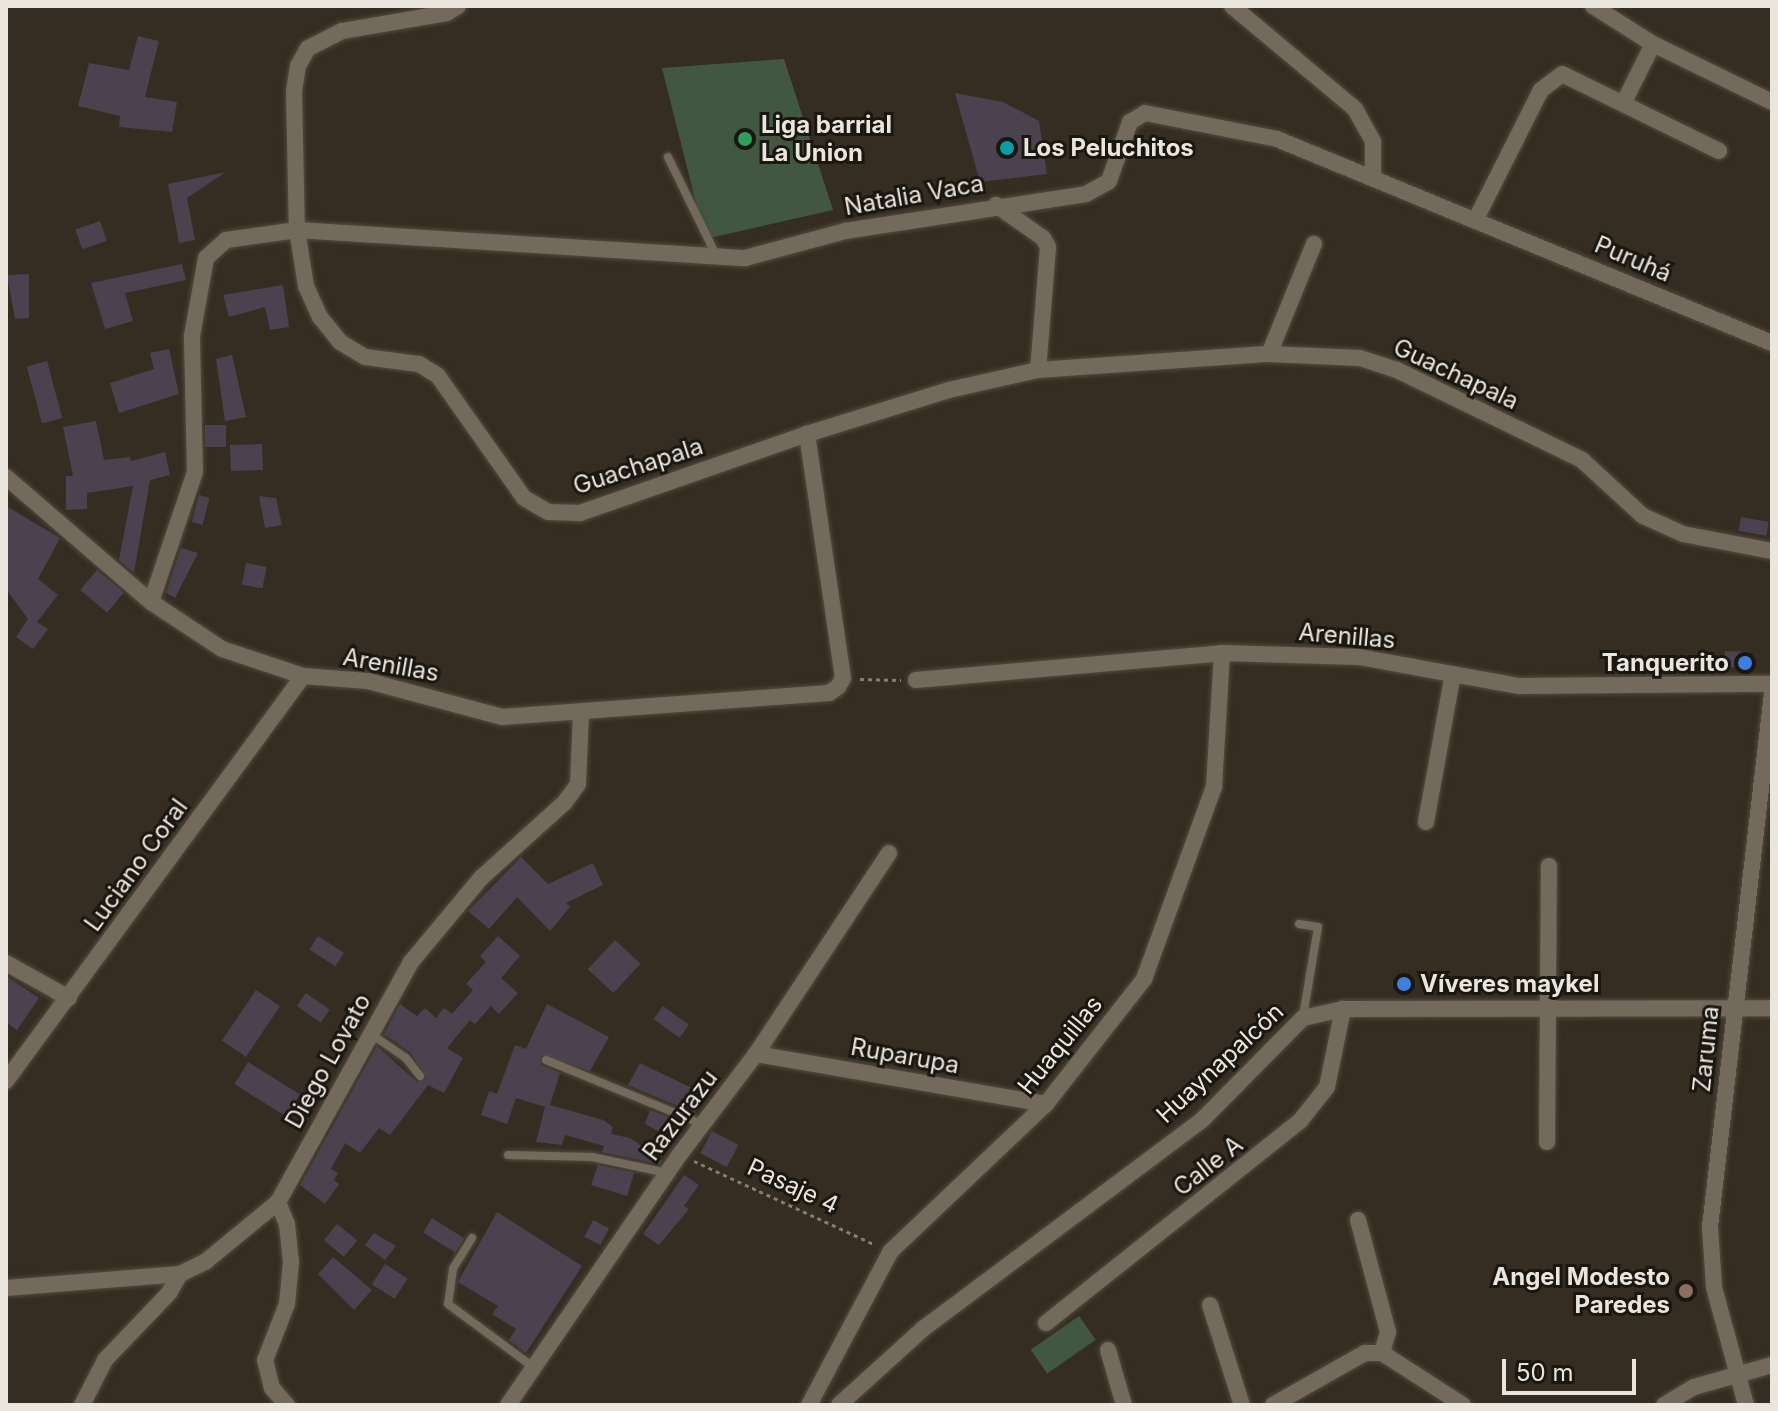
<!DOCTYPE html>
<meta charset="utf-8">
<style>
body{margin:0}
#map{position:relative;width:1778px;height:1411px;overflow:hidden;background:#352d21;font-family:Inter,sans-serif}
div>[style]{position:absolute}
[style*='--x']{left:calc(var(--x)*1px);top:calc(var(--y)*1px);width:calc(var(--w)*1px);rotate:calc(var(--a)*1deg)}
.green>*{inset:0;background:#425741;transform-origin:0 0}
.building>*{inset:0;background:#4b424f;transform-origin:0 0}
.path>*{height:3px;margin-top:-1.5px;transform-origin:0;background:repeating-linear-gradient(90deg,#847d73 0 4px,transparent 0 8px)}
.roads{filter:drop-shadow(0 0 2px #524b41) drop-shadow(0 0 2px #524b41)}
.lane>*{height:8px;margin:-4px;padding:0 4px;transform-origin:4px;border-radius:4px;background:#746a5c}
.street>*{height:16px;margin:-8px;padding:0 8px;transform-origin:8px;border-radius:8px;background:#746a5c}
.dots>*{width:22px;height:22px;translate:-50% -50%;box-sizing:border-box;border:4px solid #1a1610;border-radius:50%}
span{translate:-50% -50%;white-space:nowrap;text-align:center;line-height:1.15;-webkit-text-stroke:6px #1a1610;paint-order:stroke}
.poi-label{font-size:24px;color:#eae5dd;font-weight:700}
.left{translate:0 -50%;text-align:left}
.right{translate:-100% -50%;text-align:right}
.street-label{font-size:24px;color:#eae5dd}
.frame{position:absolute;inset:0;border:8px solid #eae5dd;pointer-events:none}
.scale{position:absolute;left:1502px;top:1359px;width:134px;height:36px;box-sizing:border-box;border:4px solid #eae5dd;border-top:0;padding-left:10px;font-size:24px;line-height:28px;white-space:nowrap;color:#eae5dd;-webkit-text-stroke:6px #1a1610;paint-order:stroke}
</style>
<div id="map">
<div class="green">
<div style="clip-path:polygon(784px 59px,833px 210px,705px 239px,662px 68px)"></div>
<div style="left:1079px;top:1316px;width:29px;height:59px;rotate:55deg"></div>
</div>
<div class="building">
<div style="clip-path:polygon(138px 36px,159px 41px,145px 97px,177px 102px,172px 132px,119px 127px,120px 116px,78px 106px,89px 63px,129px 70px)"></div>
<div style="clip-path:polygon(955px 93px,1003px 102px,1039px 121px,1047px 174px,980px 182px)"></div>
<div style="clip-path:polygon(226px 172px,187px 198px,195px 240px,179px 243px,168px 184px)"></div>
<div style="left:100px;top:221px;width:21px;height:26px;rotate:71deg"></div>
<div style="clip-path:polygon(182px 264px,186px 280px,125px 293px,133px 321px,105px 329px,91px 283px)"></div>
<div style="clip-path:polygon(29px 274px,29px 318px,15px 319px,7px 275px)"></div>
<div style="clip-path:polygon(283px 285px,289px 327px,270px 330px,265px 307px,229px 317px,223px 295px)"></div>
<div style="clip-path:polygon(169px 349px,179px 394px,119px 413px,110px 383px,154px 369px,150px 353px)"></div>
<div style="clip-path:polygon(232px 355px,246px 417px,225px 421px,216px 359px)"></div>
<div style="left:47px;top:361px;width:59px;height:21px;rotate:75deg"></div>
<div style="clip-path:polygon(96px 421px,104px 460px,130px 457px,131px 461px,165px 452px,170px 475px,150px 480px,134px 573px,119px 560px,133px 486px,87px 493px,87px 509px,66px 510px,66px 476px,73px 476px,63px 427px)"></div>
<div style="left:205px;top:425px;width:21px;height:22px"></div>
<div style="left:262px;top:444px;width:26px;height:32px;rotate:88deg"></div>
<div style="left:199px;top:495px;width:11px;height:28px;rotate:15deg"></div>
<div style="clip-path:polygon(259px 496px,276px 498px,282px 525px,265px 528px)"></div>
<div style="clip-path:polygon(6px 506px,60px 538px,38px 579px,58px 595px,37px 622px,48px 629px,33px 649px,16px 637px,28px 619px,6px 589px)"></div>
<div style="left:1741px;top:517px;width:28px;height:14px;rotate:10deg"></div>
<div style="clip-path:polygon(181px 548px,198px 553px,175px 598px,166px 593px)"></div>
<div style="left:246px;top:563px;width:21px;height:22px;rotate:11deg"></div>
<div style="left:97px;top:570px;width:35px;height:26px;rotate:40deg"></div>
<div style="left:1725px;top:651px;width:24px;height:16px;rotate:2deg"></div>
<div style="clip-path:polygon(521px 857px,548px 884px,593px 863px,603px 885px,566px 903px,570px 907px,550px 931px,517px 897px,489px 929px,468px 911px)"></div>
<div style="left:318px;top:936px;width:31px;height:16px;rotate:33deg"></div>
<div style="clip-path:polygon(498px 936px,520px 956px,501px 978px,518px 993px,499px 1014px,491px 1006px,475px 1024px,470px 1020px,447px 1048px,463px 1058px,444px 1093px,428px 1085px,390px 1135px,379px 1128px,360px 1153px,345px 1143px,331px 1169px,338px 1173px,334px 1180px,339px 1184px,325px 1204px,300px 1185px,377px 1046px,417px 1082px,427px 1078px,411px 1053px,384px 1034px,400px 1004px,417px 1016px,425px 1008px,436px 1018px,444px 1008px,452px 1014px,473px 990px,466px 984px,486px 962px,480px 956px)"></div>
<div style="left:615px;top:940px;width:35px;height:40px;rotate:43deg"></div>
<div style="clip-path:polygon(6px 976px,39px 998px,17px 1030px,6px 1022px)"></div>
<div style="left:256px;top:990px;width:29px;height:61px;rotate:34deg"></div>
<div style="left:306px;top:993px;width:29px;height:16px;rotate:35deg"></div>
<div style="clip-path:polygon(547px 1004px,609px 1037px,590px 1071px,541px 1055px,541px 1065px,560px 1073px,550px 1105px,603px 1120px,613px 1127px,611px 1134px,630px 1138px,662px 1160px,660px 1164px,602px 1152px,604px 1146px,565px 1135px,562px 1145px,536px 1142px,545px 1107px,516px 1098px,507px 1124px,481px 1115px,489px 1091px,497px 1094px,515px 1045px,526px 1049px)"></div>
<div style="left:663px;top:1006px;width:32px;height:16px;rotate:36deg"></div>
<div style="left:248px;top:1062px;width:61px;height:26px;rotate:32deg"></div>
<div style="clip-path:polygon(640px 1063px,704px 1094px,695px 1113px,628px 1085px)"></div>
<div style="clip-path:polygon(650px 1110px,680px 1122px,673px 1139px,645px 1124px)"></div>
<div style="left:712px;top:1131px;width:30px;height:25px;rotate:28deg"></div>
<div style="clip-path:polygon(598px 1165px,634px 1173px,627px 1196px,591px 1185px)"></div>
<div style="clip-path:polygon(684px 1175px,699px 1185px,684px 1206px,689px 1209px,659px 1245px,643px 1234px)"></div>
<div style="clip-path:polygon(497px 1212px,582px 1266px,526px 1353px,509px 1340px,516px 1329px,492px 1314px,498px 1306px,458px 1282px)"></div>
<div style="left:432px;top:1218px;width:38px;height:17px;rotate:32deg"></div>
<div style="left:593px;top:1220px;width:18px;height:19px;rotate:27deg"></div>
<div style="left:337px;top:1224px;width:26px;height:21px;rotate:39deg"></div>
<div style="clip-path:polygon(374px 1233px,396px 1246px,385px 1260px,365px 1245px)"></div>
<div style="clip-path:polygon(333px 1257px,372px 1290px,354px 1310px,318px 1274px)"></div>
<div style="left:385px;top:1264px;width:27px;height:24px;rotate:33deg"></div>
</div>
<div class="path">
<div style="--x:860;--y:679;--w:41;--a:1.4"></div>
<div style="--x:694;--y:1161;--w:200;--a:24.8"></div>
</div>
<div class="roads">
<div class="lane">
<div style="--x:668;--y:157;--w:109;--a:63.9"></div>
<div style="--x:1299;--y:924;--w:19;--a:9"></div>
<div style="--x:1318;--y:927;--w:91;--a:99.5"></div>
<div style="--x:371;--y:1034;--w:42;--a:34.4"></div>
<div style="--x:406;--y:1058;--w:23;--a:52"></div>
<div style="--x:546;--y:1060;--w:169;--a:22.3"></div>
<div style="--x:508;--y:1155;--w:84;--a:1.4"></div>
<div style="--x:592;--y:1157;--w:77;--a:12"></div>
<div style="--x:472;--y:1238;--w:36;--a:122"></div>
<div style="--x:453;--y:1269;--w:35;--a:98"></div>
<div style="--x:448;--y:1304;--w:106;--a:36.5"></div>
</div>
<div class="street">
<div style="--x:458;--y:6;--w:13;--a:148"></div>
<div style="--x:447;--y:13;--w:107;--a:170.3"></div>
<div style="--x:342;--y:31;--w:38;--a:153"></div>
<div style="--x:308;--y:48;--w:21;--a:119"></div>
<div style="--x:298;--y:66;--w:26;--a:99"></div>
<div style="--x:294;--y:92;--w:138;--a:88.8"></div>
<div style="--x:297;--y:230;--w:57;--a:80.9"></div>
<div style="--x:306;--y:286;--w:34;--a:66"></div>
<div style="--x:320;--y:317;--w:32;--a:51"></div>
<div style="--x:340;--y:342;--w:29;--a:31"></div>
<div style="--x:365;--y:357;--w:54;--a:7.4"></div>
<div style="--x:419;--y:364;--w:22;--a:32"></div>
<div style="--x:438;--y:376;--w:149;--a:54.8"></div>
<div style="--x:524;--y:498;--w:28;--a:30"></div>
<div style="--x:548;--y:512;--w:32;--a:2"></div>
<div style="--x:580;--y:513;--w:240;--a:-19.2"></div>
<div style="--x:807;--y:434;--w:149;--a:-17.2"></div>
<div style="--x:949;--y:390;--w:91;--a:-12.7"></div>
<div style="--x:1232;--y:6;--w:160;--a:39.9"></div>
<div style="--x:1355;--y:109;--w:38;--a:61"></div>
<div style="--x:1373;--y:142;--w:35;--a:90"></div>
<div style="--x:1593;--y:6;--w:71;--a:32.3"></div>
<div style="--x:1653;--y:44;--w:132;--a:26"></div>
<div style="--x:1624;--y:102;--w:65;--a:-63.4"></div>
<div style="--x:996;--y:205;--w:57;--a:35.1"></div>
<div style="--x:1043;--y:238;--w:10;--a:61"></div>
<div style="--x:1048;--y:247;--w:123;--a:94.6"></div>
<div style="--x:1038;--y:370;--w:232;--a:-4"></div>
<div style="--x:1269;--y:354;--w:91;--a:2.5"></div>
<div style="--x:1360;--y:358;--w:39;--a:18"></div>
<div style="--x:1397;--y:370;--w:206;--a:25.9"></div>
<div style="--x:1582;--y:460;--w:83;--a:42.6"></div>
<div style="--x:1643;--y:516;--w:44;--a:24.2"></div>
<div style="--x:1683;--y:534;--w:91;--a:10.8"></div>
<div style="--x:1476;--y:219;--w:144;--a:-63.3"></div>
<div style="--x:1541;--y:90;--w:26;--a:-37"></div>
<div style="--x:1562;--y:74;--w:175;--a:26.1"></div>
<div style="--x:1269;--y:354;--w:119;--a:-67.8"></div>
<div style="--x:6;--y:477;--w:191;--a:40.8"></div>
<div style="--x:151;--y:602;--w:85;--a:33.5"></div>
<div style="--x:222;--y:649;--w:85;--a:18.4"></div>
<div style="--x:303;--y:676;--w:65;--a:4.4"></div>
<div style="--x:368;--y:681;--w:139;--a:15"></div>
<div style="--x:502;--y:717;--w:328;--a:-4.2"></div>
<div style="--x:829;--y:693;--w:11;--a:-34"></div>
<div style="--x:838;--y:687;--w:10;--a:-61"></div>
<div style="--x:843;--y:678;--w:247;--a:-98.4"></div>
<div style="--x:151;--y:602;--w:137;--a:-71.3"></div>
<div style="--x:195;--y:472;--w:136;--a:-91.3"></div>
<div style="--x:192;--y:336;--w:79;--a:-79.8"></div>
<div style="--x:206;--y:258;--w:27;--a:-42"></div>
<div style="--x:226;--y:240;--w:72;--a:-8"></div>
<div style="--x:297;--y:230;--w:449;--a:3.6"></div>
<div style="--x:745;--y:258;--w:104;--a:-15.1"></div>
<div style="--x:845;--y:231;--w:244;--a:-8.7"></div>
<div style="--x:1086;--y:194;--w:26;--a:-29"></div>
<div style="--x:1109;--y:181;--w:63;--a:-70.4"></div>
<div style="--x:1130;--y:122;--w:17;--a:-31"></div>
<div style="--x:1145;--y:113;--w:135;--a:11.1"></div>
<div style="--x:1277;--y:139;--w:535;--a:22.4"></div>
<div style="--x:916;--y:680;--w:307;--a:-5"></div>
<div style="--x:1222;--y:653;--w:137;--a:1.7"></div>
<div style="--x:1359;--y:657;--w:163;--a:10.3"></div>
<div style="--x:1519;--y:686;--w:253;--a:-0.5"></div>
<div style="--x:1426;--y:822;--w:150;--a:-79.7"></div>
<div style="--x:6;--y:963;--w:72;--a:29.1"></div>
<div style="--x:756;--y:1054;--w:294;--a:9.8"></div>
<div style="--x:6;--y:1081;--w:502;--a:-53.75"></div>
<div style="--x:1547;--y:1142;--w:276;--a:-89.6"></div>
<div style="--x:278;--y:1202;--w:24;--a:68"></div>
<div style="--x:287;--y:1224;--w:38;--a:84"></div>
<div style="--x:291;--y:1262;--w:42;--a:95.4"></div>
<div style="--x:287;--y:1304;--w:60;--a:111.4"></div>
<div style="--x:265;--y:1360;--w:29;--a:76"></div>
<div style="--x:272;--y:1388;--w:23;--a:49"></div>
<div style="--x:1358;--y:1220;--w:116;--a:75"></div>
<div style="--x:1388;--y:1332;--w:22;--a:106"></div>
<div style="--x:6;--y:1288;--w:175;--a:-4.6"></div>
<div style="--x:180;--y:1274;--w:28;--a:-26"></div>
<div style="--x:205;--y:1262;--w:94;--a:-39.4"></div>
<div style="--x:278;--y:1202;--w:274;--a:-61"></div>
<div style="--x:411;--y:962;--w:109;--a:-50.2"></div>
<div style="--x:481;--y:878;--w:113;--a:-42.1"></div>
<div style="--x:565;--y:802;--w:22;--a:-54"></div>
<div style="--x:578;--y:784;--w:71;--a:-87.6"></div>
<div style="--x:1210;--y:1305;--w:105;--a:72.3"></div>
<div style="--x:1046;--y:1323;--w:325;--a:-38.5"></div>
<div style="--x:1300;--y:1121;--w:43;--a:-51.5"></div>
<div style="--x:1327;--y:1087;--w:80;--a:-78.4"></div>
<div style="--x:1108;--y:1350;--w:57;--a:73.8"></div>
<div style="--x:82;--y:1405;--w:51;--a:-62.9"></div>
<div style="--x:105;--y:1360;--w:93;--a:-46.3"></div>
<div style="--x:169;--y:1293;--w:22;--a:-60"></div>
<div style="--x:508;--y:1405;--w:304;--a:-55.6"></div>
<div style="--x:680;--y:1154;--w:126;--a:-52.8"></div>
<div style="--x:756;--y:1054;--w:241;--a:-56.5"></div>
<div style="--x:809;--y:1405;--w:174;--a:-62"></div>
<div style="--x:891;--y:1251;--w:214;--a:-43.5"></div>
<div style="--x:1046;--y:1104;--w:159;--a:-51.9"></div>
<div style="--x:1144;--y:979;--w:204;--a:-70"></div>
<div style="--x:1214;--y:787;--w:134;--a:-86.6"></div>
<div style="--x:839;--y:1405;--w:115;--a:-42.2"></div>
<div style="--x:924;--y:1328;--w:347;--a:-36.8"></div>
<div style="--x:1202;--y:1120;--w:144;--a:-45.3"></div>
<div style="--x:1303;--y:1018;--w:41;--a:-12.7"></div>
<div style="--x:1343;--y:1009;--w:429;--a:-0.1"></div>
<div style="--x:1273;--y:1405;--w:106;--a:-29.5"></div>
<div style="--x:1365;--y:1353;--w:17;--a:0"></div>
<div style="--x:1382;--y:1353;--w:96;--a:32.7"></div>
<div style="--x:1664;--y:1405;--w:35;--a:-31"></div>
<div style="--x:1694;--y:1387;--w:81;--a:-15.8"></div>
<div style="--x:1746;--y:1405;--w:122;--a:-105.2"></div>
<div style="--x:1714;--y:1287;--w:60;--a:-93.8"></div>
<div style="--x:1710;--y:1227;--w:537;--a:-83.37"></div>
</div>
</div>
<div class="dots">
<div style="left:745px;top:139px;background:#2e9e5b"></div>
<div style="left:1007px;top:148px;background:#0f9aa8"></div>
<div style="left:1745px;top:663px;background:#3f7fe0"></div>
<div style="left:1404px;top:984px;background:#3f7fe0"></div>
<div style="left:1686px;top:1291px;background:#8d6e63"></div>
</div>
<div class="poi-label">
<span class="left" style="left:761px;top:139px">Liga barrial<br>La Union</span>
<span class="left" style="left:1023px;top:148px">Los Peluchitos</span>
<span class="right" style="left:1729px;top:663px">Tanquerito</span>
<span class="left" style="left:1420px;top:984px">Víveres maykel</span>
<span class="right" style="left:1670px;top:1291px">Angel Modesto<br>Paredes</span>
</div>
<div class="street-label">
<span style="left:914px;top:195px;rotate:-10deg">Natalia Vaca</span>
<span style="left:1633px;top:259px;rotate:23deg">Puruhá</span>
<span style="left:1456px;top:374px;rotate:25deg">Guachapala</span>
<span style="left:638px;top:466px;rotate:-18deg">Guachapala</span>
<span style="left:1347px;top:636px;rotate:5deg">Arenillas</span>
<span style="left:391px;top:665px;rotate:10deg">Arenillas</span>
<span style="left:136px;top:865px;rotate:-54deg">Luciano Coral</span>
<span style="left:1060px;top:1045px;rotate:-51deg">Huaquillas</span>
<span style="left:1706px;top:1049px;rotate:-84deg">Zaruma</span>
<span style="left:905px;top:1056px;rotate:10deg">Ruparupa</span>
<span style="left:328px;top:1061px;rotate:-61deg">Diego Lovato</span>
<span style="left:1220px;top:1063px;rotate:-43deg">Huaynapalcón</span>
<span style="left:680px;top:1115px;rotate:-53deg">Razurazu</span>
<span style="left:1208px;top:1166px;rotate:-38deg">Calle A</span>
<span style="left:793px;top:1186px;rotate:25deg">Pasaje 4</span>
</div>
<div class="frame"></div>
<div class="scale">50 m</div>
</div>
